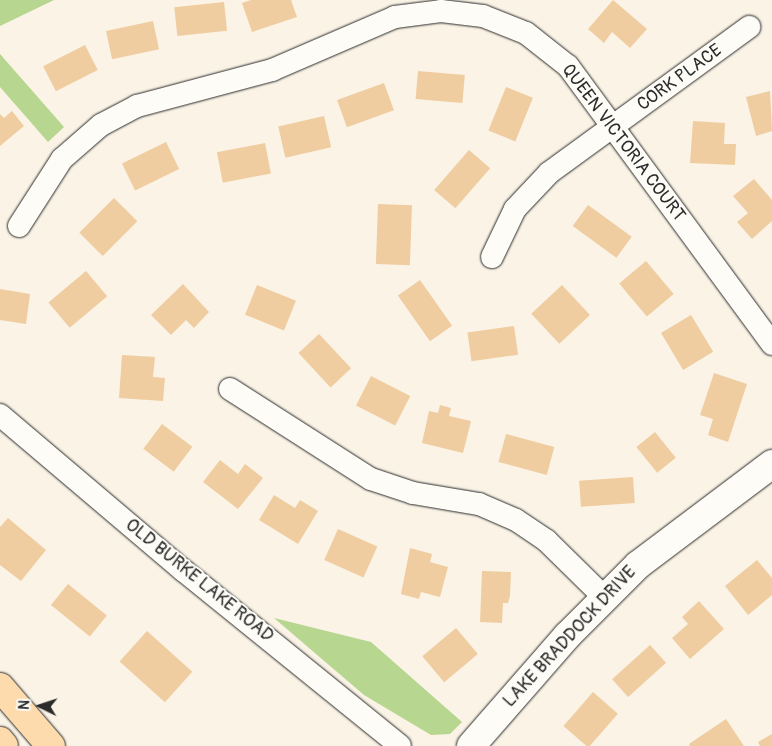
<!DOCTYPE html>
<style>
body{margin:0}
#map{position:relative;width:772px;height:746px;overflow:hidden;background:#faf3e6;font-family:Pangolin,sans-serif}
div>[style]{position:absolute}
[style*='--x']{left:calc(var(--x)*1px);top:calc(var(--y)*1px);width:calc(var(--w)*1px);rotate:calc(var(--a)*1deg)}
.green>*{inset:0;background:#b7d68f}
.building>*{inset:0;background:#f0cda0;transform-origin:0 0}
.roads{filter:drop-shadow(0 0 1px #2b2b2b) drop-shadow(0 0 1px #2b2b2b)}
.street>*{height:22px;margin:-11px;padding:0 11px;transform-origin:11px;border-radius:11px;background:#fdfcf7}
.secondary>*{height:28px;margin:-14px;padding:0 14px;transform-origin:14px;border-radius:14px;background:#fdfcf7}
.primary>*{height:28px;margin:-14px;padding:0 14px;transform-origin:14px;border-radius:14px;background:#fedbac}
span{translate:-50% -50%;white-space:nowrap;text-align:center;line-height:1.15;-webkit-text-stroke:4px #fdfcf7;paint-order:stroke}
.street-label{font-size:18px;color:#2b2b2b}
.north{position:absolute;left:15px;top:681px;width:50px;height:50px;-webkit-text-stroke:4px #fdfcf7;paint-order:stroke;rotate:274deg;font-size:14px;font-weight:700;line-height:20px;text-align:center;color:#2b2b2b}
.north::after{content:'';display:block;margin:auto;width:18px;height:22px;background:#2b2b2b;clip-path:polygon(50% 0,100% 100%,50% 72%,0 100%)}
</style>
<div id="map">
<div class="green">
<div style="clip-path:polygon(0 0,54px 0,0 26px)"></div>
<div style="clip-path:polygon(0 54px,64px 127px,48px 142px,0 87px)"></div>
<div style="clip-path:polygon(274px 618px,371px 642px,462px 722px,450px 734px,431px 735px,364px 695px)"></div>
</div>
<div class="building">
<div style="clip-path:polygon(251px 0,291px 0,297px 17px,252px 32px,242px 3px)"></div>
<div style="clip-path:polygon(613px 0,647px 29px,630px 48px,612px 32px,604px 43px,588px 29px)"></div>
<div style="left:224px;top:2px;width:29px;height:50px;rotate:84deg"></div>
<div style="left:153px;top:21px;width:29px;height:48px;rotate:78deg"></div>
<div style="left:85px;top:45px;width:28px;height:47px;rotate:63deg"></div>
<div style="left:418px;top:71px;width:47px;height:28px;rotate:5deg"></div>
<div style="left:384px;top:83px;width:29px;height:50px;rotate:70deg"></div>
<div style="left:506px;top:87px;width:29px;height:47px;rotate:22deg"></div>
<div style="clip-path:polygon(770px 91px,772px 131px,756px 136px,746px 97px)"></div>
<div style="clip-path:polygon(12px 111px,24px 126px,0 146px,0 114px,4px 118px)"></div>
<div style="left:324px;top:116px;width:32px;height:47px;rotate:77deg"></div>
<div style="clip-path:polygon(693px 121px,725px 123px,724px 144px,736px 144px,735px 165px,690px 163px)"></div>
<div style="left:166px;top:142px;width:30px;height:49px;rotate:64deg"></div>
<div style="left:265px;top:143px;width:31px;height:49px;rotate:79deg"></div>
<div style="left:469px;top:150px;width:28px;height:53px;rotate:41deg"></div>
<div style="clip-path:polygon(754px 179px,772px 200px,772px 221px,752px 239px,737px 222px,748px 213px,733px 196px)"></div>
<div style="left:114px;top:198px;width:33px;height:49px;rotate:45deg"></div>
<div style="left:378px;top:204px;width:34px;height:60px;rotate:2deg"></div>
<div style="left:588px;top:205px;width:54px;height:26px;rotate:36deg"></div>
<div style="left:646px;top:261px;width:43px;height:35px;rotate:50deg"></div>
<div style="left:86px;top:271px;width:33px;height:49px;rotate:50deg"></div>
<div style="left:420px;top:280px;width:56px;height:27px;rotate:55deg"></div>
<div style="clip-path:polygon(183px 284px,209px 312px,194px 328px,186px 320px,171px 335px,151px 315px)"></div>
<div style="left:257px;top:285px;width:42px;height:32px;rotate:22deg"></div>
<div style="left:562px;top:285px;width:41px;height:42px;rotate:47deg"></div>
<div style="clip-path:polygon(0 289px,30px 294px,26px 324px,0 320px)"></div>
<div style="left:691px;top:315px;width:43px;height:35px;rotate:59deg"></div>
<div style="left:514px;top:326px;width:29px;height:47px;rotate:82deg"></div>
<div style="left:319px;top:334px;width:47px;height:28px;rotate:47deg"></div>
<div style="clip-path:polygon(122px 355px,155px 357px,153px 377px,165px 378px,163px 401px,119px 398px)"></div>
<div style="clip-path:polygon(714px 373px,747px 384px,728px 442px,708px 435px,713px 419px,700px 415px)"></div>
<div style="left:371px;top:376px;width:44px;height:33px;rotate:27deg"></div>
<div style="clip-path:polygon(440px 405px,451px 408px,449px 416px,471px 421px,463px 453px,422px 443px,429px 411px,438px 413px)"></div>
<div style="left:162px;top:424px;width:38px;height:31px;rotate:37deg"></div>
<div style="left:655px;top:432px;width:33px;height:24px;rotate:51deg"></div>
<div style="left:506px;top:434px;width:50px;height:29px;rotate:15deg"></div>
<div style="clip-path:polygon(220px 460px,238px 474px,245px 464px,263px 478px,238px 509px,203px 482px)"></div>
<div style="left:633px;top:477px;width:26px;height:54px;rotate:86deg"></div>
<div style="clip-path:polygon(274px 495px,295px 508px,300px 500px,318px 511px,298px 544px,259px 520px)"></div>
<div style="clip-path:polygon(8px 518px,46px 550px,21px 581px,0 565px,0 527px)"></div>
<div style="left:338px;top:529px;width:43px;height:34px;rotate:24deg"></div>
<div style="clip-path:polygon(410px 548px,432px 554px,430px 562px,448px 567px,440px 597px,421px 592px,419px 599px,401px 594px)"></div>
<div style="clip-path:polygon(757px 560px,772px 578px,772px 595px,748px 615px,725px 586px)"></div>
<div style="clip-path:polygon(482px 571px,511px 572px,510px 596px,508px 603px,503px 603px,502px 623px,480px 622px)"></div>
<div style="left:68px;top:584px;width:50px;height:27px;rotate:39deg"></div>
<div style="clip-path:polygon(699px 601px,724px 629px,690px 659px,672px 638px,688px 624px,682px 617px)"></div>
<div style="left:456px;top:628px;width:34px;height:44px;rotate:50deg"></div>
<div style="left:147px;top:631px;width:61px;height:41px;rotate:42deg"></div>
<div style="left:650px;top:645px;width:24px;height:51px;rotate:48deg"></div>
<div style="left:593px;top:692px;width:33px;height:45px;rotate:41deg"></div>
<div style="clip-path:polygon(726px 719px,744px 746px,690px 746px,689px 744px)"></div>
<div style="clip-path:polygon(772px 734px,772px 746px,760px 746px,758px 742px)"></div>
</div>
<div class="roads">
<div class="street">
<div style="--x:19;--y:226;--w:80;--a:-57.3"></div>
<div style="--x:62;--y:159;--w:52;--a:-41.1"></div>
<div style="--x:101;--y:125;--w:41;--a:-27.8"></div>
<div style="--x:137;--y:106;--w:140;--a:-14.9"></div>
<div style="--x:272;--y:70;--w:134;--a:-23.3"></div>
<div style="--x:395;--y:17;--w:46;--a:-7.4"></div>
<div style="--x:441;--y:11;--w:42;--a:6.8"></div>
<div style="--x:483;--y:16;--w:46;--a:21.6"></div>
<div style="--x:526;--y:33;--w:53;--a:38.2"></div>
<div style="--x:568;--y:66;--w:345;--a:53.7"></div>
<div style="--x:492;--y:257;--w:53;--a:-64.4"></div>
<div style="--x:515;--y:209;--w:50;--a:-46.6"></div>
<div style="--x:549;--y:173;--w:248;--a:-36.1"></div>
<div style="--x:230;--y:389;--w:167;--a:32.6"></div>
<div style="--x:371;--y:479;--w:44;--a:18.4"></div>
<div style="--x:413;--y:493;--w:67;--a:9.5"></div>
<div style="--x:479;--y:504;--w:40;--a:23.4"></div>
<div style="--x:516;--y:520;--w:37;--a:34"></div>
<div style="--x:547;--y:541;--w:80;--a:44.5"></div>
<div style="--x:0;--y:415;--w:240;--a:40.3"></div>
<div style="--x:183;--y:570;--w:279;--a:39"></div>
</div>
<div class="secondary">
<div style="--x:471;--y:746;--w:146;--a:-48.9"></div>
<div style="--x:567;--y:636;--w:100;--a:-45"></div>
<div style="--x:638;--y:565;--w:168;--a:-37"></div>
</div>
<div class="primary">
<div style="--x:0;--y:687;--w:78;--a:49.2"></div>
<div style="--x:0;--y:741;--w:6;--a:51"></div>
</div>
</div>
<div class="street-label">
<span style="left:680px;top:78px;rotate:-36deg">CORK PLACE</span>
<span style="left:623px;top:143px;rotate:53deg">QUEEN VICTORIA COURT</span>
<span style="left:199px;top:581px;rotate:39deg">OLD BURKE LAKE ROAD</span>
<span style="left:570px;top:637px;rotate:-47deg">LAKE BRADDOCK DRIVE</span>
</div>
<div class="north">N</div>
</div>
